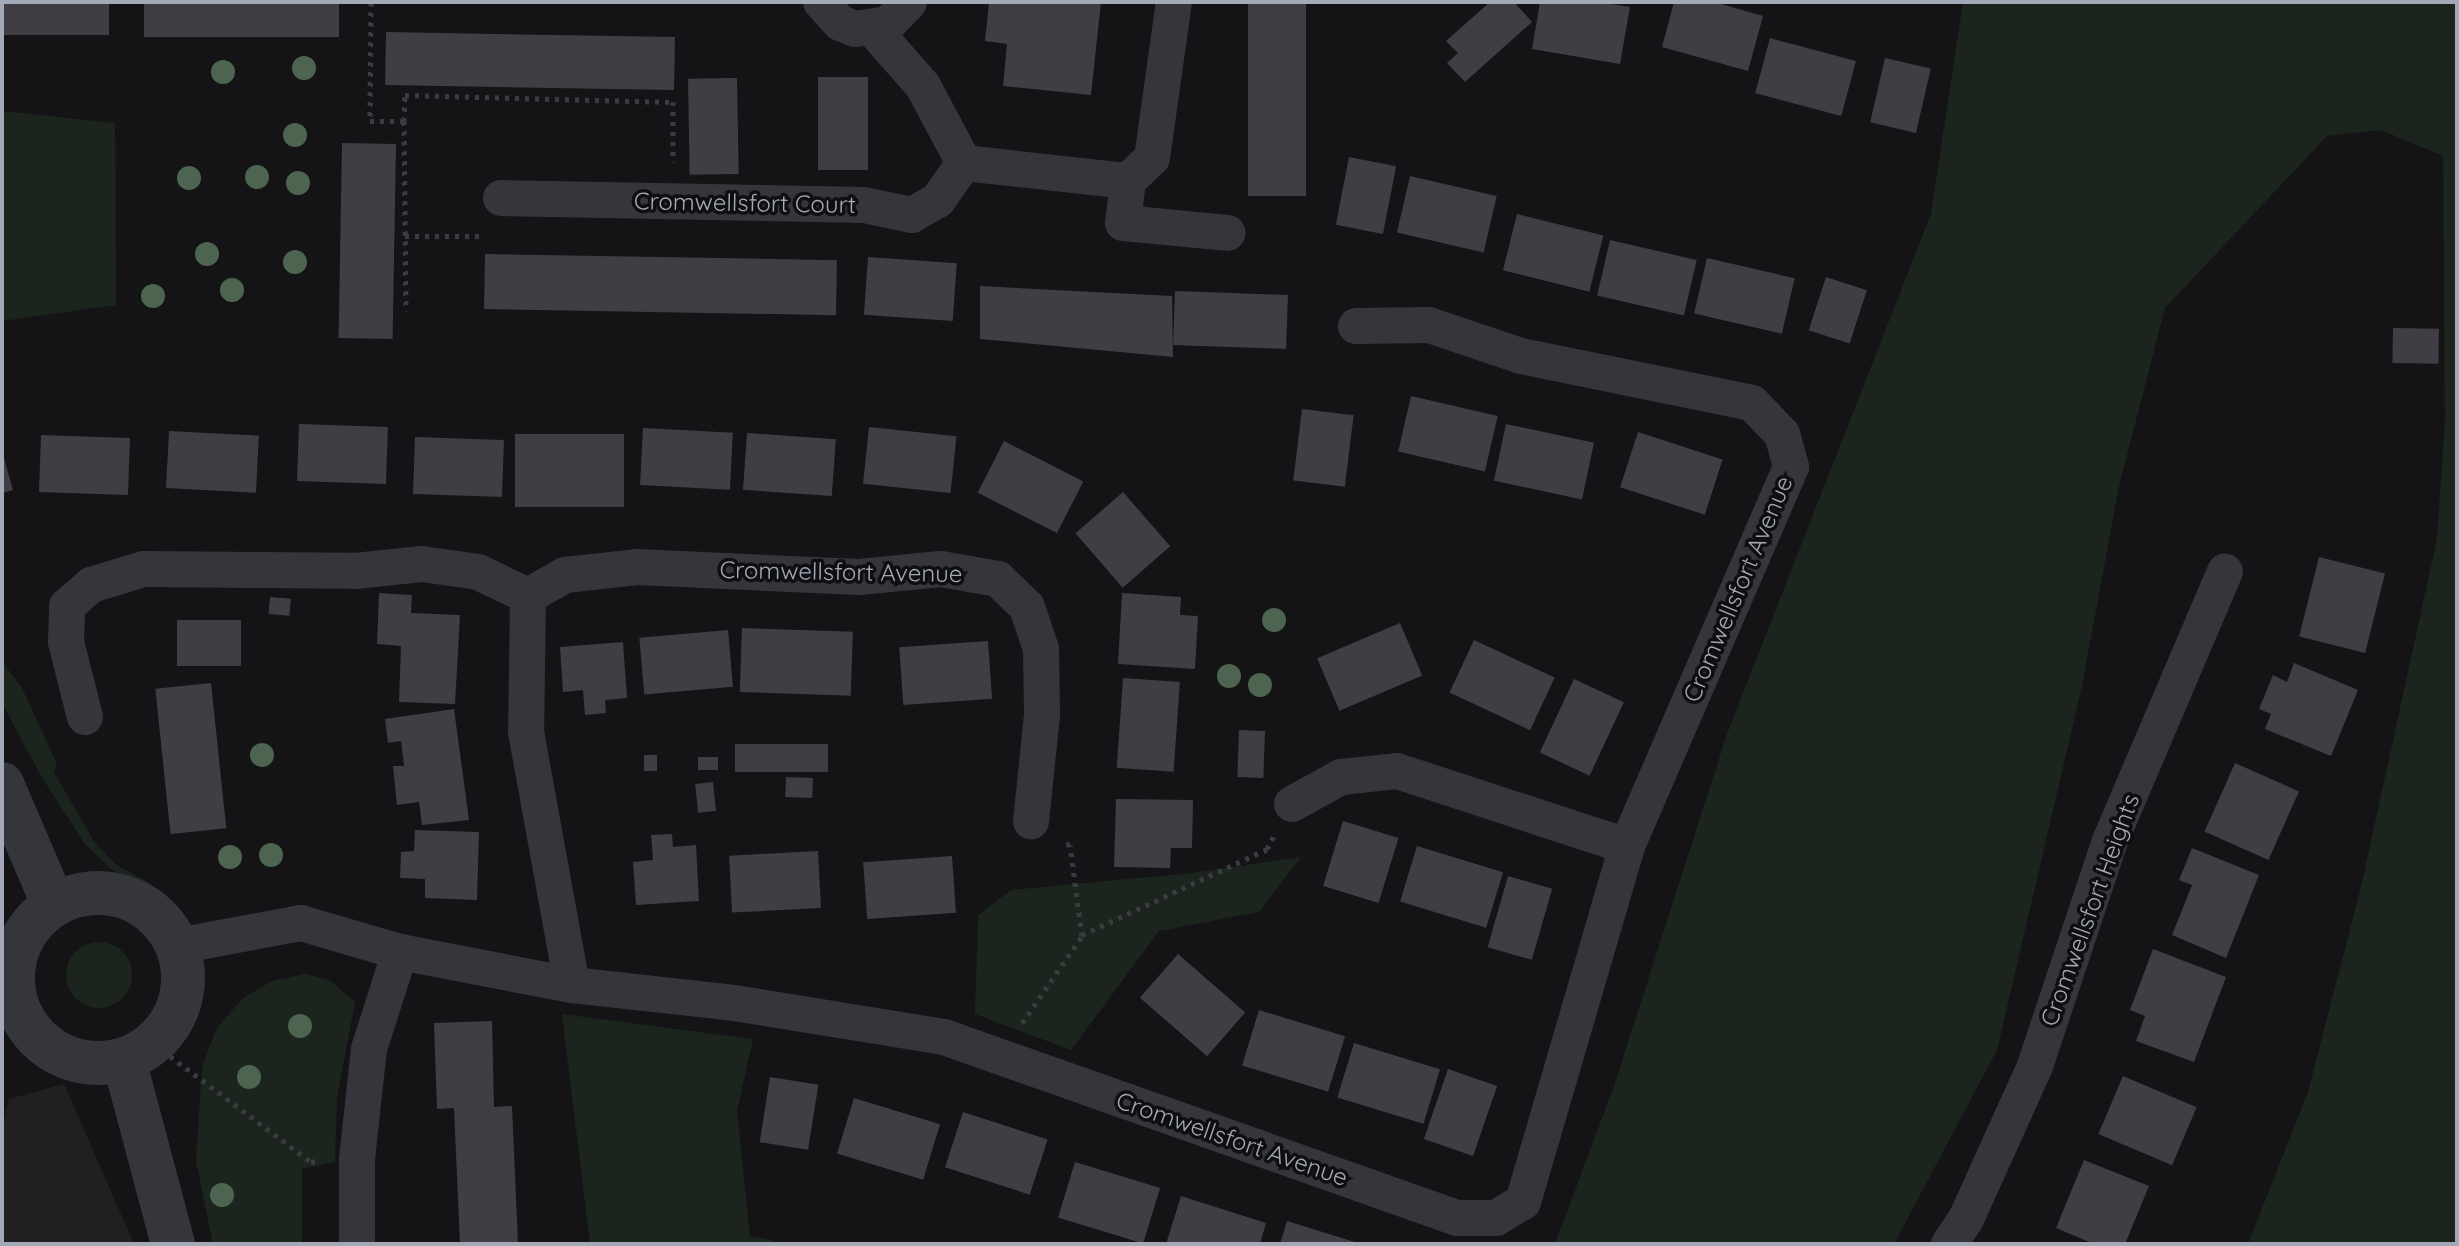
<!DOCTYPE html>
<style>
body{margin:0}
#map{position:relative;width:2459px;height:1246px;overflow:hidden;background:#141416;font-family:Quicksand,sans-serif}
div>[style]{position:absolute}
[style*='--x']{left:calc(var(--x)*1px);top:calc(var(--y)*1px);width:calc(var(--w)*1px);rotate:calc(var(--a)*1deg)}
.built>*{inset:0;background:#202023}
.green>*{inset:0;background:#1c251d}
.round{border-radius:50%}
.building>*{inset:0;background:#3e3e44;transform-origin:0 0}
.path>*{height:5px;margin-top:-2.5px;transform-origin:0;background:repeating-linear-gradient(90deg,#3b3c43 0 4px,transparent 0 10px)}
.minor>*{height:36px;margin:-18px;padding:0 18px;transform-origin:18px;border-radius:18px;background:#35353c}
.tertiary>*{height:44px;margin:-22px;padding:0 22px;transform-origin:22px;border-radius:22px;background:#35353c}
.tertiary>.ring{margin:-22px;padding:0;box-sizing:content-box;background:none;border:44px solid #35353c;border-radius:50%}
.trees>*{width:24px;height:24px;margin:-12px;border-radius:50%;background:#4c6450}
span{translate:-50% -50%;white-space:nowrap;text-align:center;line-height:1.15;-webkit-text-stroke:7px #0f0f11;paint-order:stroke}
.street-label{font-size:24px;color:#a4a9b8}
.frame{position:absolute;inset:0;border:4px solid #a4a9b8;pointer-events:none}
</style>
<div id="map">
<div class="built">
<div style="clip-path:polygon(64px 1084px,134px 1244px,2px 1244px,2px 1127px,9px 1099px)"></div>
</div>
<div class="green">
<div style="clip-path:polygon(1963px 2px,2457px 2px,2457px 1244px,2248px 1244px,2308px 1092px,2361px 887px,2437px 539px,2445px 420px,2443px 156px,2381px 130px,2327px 136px,2165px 308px,2119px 486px,2082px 686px,1997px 1050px,1894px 1244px,1555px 1244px,1614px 1086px,1727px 734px,1931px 214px)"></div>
<div style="clip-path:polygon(2px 111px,115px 123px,116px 305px,2px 321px)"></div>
<div style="clip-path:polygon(2px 661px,22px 688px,57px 764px,54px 772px,93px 840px,115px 864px,151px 884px,153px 890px,112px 870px,85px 844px,41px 776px,2px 703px)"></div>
<div style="clip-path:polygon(1301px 857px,1259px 912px,1159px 931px,1071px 1050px,975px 1014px,978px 915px,1011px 890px,1193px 873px)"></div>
<div class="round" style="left:66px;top:942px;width:66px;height:66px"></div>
<div style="clip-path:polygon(306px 974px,329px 980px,355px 1002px,337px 1097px,335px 1162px,302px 1169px,302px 1244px,213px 1244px,196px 1161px,202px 1068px,216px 1029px,243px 998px,272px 981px)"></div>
<div style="clip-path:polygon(562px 1014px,753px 1039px,737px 1111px,750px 1236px,772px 1240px,771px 1244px,590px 1244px)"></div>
</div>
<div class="building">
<div style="left:2px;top:2px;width:107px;height:33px"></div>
<div style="left:144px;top:2px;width:195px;height:35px"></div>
<div style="clip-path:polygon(989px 2px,1101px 2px,1091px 95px,1003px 86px,1007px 44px,985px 41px)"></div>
<div style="left:1248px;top:2px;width:58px;height:194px"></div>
<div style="clip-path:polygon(1490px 2px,1514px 2px,1532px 22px,1465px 82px,1447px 63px,1458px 53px,1446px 41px)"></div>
<div style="clip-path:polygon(1540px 2px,1599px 2px,1630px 7px,1620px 64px,1532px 49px)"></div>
<div style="clip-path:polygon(1674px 2px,1714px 2px,1763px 16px,1748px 71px,1662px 47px)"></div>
<div style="left:386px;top:32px;width:289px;height:53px;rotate:1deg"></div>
<div style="left:1770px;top:38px;width:89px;height:57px;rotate:15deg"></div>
<div style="left:1885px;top:58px;width:47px;height:66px;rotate:13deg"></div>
<div style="left:818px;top:77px;width:50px;height:93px"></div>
<div style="left:737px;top:78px;width:96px;height:49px;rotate:89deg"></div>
<div style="left:342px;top:143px;width:54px;height:195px;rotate:1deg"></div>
<div style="left:1349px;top:157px;width:48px;height:69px;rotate:11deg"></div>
<div style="left:1410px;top:176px;width:89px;height:58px;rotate:13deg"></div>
<div style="left:1517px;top:214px;width:89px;height:58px;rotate:14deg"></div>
<div style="left:1610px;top:240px;width:89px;height:57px;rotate:13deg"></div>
<div style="left:485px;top:254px;width:352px;height:55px;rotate:1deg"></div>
<div style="left:868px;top:257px;width:89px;height:58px;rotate:4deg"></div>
<div style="left:1707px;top:258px;width:90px;height:57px;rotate:13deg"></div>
<div style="left:1826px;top:277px;width:43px;height:56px;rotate:18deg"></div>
<div style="clip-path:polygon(980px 286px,1172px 296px,1173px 357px,980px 339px)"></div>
<div style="left:1175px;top:291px;width:113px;height:54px;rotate:2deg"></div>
<div style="left:2393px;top:328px;width:46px;height:35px;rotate:1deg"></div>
<div style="left:1411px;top:396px;width:89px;height:57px;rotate:13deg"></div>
<div style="left:1302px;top:409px;width:52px;height:72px;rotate:7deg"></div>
<div style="left:299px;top:424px;width:89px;height:57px;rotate:2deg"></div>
<div style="left:1506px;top:424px;width:90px;height:58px;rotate:12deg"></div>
<div style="left:869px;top:427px;width:88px;height:57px;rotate:6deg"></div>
<div style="left:643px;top:428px;width:90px;height:57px;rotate:3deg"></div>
<div style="left:169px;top:431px;width:90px;height:57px;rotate:3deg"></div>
<div style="left:1638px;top:432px;width:89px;height:58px;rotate:18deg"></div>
<div style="left:747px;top:433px;width:89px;height:57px;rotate:4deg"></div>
<div style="left:515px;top:434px;width:109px;height:73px"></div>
<div style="left:41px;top:435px;width:89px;height:57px;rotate:2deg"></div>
<div style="left:415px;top:437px;width:89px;height:57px;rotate:2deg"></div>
<div style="left:1004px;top:441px;width:89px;height:58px;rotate:27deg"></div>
<div style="clip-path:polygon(2px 451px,13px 490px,2px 493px)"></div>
<div style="left:1123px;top:492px;width:72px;height:63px;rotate:49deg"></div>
<div style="left:2319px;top:557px;width:68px;height:82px;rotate:14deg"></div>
<div style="clip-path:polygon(379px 593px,412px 595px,411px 613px,460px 615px,455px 704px,399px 702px,401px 646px,377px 644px)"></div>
<div style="clip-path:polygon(1122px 593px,1181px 597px,1180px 615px,1198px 616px,1195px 669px,1118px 664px)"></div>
<div style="left:270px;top:597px;width:21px;height:17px;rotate:5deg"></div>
<div style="left:177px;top:620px;width:64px;height:46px"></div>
<div style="left:1400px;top:623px;width:57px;height:90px;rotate:67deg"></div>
<div style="left:742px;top:628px;width:111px;height:64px;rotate:2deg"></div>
<div style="left:728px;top:630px;width:57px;height:89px;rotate:85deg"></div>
<div style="left:1474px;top:640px;width:89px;height:58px;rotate:25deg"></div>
<div style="left:988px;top:641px;width:58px;height:89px;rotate:86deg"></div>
<div style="clip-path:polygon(623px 642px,627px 698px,605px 700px,606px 713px,585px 715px,583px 690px,563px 692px,560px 647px)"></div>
<div style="clip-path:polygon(2294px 663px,2358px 690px,2331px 756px,2265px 729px,2271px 714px,2259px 709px,2273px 675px,2287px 682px)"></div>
<div style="left:1123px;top:678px;width:57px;height:90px;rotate:4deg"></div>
<div style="left:1574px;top:679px;width:55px;height:81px;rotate:25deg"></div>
<div style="left:211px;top:683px;width:146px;height:56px;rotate:84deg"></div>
<div style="clip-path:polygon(454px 709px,469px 820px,422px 825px,419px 802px,397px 805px,393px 766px,404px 766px,401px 741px,388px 743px,385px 719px)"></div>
<div style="left:1239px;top:730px;width:26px;height:47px;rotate:2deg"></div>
<div style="left:735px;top:744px;width:93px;height:28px"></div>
<div style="left:644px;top:755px;width:13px;height:16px"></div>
<div style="left:718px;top:757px;width:13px;height:20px;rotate:90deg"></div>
<div style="left:2235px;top:763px;width:70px;height:75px;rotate:24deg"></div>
<div style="left:786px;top:777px;width:27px;height:20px;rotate:2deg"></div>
<div style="left:713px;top:782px;width:29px;height:18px;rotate:84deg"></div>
<div style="clip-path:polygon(1116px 799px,1193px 800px,1192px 848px,1171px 848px,1170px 868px,1114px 867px)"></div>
<div style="left:1343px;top:821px;width:58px;height:68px;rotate:17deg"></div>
<div style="clip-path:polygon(415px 830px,479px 832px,477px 900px,425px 898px,425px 879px,400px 878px,401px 852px,414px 851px)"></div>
<div style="clip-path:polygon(672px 834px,673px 847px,696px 845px,699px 901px,636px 905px,633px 862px,653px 860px,651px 835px)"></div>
<div style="left:1417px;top:846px;width:90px;height:58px;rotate:17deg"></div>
<div style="clip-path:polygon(2192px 848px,2259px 875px,2226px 958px,2172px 935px,2192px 885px,2179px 880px)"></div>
<div style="left:818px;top:851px;width:57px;height:89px;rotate:87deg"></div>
<div style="left:952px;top:856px;width:57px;height:89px;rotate:86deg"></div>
<div style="left:1508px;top:876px;width:46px;height:74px;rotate:16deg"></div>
<div style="clip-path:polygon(2153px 949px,2226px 977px,2194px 1062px,2136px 1041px,2145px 1016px,2130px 1010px)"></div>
<div style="left:1178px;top:954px;width:89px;height:58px;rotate:41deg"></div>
<div style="left:1259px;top:1010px;width:90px;height:58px;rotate:17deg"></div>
<div style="clip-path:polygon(492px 1021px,494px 1107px,512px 1106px,518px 1244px,460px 1244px,454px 1108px,437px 1109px,434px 1023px)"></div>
<div style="left:1354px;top:1043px;width:90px;height:57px;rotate:17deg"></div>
<div style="left:1448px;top:1069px;width:52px;height:74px;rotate:19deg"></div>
<div style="left:2123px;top:1076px;width:80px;height:63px;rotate:23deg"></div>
<div style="left:770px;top:1077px;width:49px;height:66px;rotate:9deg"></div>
<div style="left:854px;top:1098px;width:90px;height:58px;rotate:17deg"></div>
<div style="left:963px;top:1112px;width:89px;height:58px;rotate:18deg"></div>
<div style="clip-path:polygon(2084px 1160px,2149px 1186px,2125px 1244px,2094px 1244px,2056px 1228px)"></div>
<div style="left:1075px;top:1162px;width:89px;height:58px;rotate:17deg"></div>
<div style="clip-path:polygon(1181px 1196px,1266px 1223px,1260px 1244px,1166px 1244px)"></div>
<div style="clip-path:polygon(1287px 1221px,1358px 1243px,1358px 1244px,1280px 1244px)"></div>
</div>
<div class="path">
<div style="--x:371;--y:2;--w:119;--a:90.5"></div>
<div style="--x:370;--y:121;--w:34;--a:0"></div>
<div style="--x:404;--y:121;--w:190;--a:89.4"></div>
<div style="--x:404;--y:121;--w:26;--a:-88"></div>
<div style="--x:405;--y:95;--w:268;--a:1.5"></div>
<div style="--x:673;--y:102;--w:60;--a:90"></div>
<div style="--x:405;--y:236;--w:79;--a:0"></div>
<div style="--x:1082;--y:935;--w:204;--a:-24.9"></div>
<div style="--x:1267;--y:849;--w:15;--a:-62"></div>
<div style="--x:1022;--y:1023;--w:106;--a:-55.4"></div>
<div style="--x:1082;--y:936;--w:92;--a:-97.5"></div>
<div style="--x:1070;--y:845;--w:5;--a:-158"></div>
<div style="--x:170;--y:1056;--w:176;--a:36.9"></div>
<div style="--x:311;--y:1162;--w:6;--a:-9"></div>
</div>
<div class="minor">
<div style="--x:821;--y:2;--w:28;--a:48"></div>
<div style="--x:840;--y:23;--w:17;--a:21"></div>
<div style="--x:856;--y:29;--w:32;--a:-9"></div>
<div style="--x:888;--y:24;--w:30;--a:-46"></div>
<div style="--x:873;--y:29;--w:76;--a:48.7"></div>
<div style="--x:923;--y:86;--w:87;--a:62"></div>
<div style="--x:1128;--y:181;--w:42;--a:96.8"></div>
<div style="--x:1123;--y:223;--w:105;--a:5.4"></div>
<div style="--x:501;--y:198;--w:363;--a:1.1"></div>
<div style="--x:864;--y:205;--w:49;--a:11.8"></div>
<div style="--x:912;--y:215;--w:30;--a:-30"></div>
<div style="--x:938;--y:200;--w:45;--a:-54.9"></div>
<div style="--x:964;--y:163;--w:165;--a:6.3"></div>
<div style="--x:1128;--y:181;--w:33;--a:-44"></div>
<div style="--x:1152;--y:158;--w:158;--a:-82"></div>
<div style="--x:528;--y:596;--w:136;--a:90.8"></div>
<div style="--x:526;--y:732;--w:257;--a:79.7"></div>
<div style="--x:85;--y:717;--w:77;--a:-104.2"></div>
<div style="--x:66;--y:642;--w:36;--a:-88"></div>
<div style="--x:67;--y:606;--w:32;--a:-41"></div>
<div style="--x:91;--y:585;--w:55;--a:-16.8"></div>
<div style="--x:144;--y:569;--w:211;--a:0.5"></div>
<div style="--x:355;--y:571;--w:67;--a:-6"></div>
<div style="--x:422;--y:564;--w:57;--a:8.1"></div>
<div style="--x:478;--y:572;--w:55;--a:25.6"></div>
<div style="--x:528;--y:596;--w:43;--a:-29.6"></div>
<div style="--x:565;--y:575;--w:72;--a:-6.3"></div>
<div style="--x:637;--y:567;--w:222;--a:2.6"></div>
<div style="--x:859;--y:577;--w:82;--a:-5.6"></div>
<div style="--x:941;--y:569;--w:58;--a:10"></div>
<div style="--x:998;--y:579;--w:40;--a:44"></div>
<div style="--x:1027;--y:607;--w:44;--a:71.6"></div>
<div style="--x:1041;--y:649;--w:66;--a:89.1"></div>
<div style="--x:1042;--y:715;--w:107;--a:95.9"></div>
<div style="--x:1292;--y:804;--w:56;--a:-28.9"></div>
<div style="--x:1341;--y:777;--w:56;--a:-6.1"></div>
<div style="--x:1397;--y:771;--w:242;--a:18.1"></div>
<div style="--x:178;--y:946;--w:125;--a:-10.6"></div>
<div style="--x:301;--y:923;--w:103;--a:16.3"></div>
<div style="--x:400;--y:952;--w:175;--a:10.9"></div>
<div style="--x:572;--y:985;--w:163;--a:6.3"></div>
<div style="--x:734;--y:1003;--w:213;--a:9.2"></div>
<div style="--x:944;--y:1037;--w:544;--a:19.43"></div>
<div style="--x:1457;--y:1218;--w:39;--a:0"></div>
<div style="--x:1496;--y:1218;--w:31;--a:-31"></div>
<div style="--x:1523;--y:1202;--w:371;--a:-73.7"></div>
<div style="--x:1627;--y:846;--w:413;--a:-66.6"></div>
<div style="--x:1791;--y:467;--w:34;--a:-105"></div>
<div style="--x:1782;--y:434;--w:43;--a:-134.1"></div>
<div style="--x:1752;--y:403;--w:236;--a:-168.5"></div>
<div style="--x:1521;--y:356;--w:97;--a:-161.4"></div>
<div style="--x:1429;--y:325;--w:73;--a:179.2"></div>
<div style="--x:357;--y:1244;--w:85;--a:-90"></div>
<div style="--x:357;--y:1159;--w:111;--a:-83.8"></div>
<div style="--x:369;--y:1049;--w:102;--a:-72.3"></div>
<div style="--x:1949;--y:1244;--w:30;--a:-56"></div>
<div style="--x:1966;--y:1219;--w:168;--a:-65.7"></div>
<div style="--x:2035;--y:1066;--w:237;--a:-71.6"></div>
<div style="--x:2110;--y:841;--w:293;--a:-66.9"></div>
</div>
<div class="tertiary">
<div style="--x:2;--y:784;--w:129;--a:66.8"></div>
<div class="ring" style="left:13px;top:893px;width:126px;height:126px"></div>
<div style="--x:124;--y:1060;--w:190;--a:75.1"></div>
</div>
<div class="trees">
<div style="left:304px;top:68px"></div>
<div style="left:223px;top:72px"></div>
<div style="left:295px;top:135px"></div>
<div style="left:257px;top:177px"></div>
<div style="left:189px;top:178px"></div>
<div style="left:298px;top:183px"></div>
<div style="left:207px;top:254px"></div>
<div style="left:295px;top:262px"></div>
<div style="left:232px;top:290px"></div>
<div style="left:153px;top:296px"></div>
<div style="left:1274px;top:620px"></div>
<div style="left:1229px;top:676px"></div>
<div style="left:1260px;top:685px"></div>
<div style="left:262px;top:755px"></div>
<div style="left:271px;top:855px"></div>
<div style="left:230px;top:857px"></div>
<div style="left:300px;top:1026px"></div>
<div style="left:249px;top:1077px"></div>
<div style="left:222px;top:1195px"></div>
</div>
<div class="street-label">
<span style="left:745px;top:203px;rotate:1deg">Cromwellsfort Court</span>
<span style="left:841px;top:572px;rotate:1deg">Cromwellsfort Avenue</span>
<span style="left:1738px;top:589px;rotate:-67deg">Cromwellsfort Avenue</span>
<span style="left:2090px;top:910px;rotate:-70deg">Cromwellsfort Heights</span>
<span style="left:1232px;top:1139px;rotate:19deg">Cromwellsfort Avenue</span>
</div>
<div class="frame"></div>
</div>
